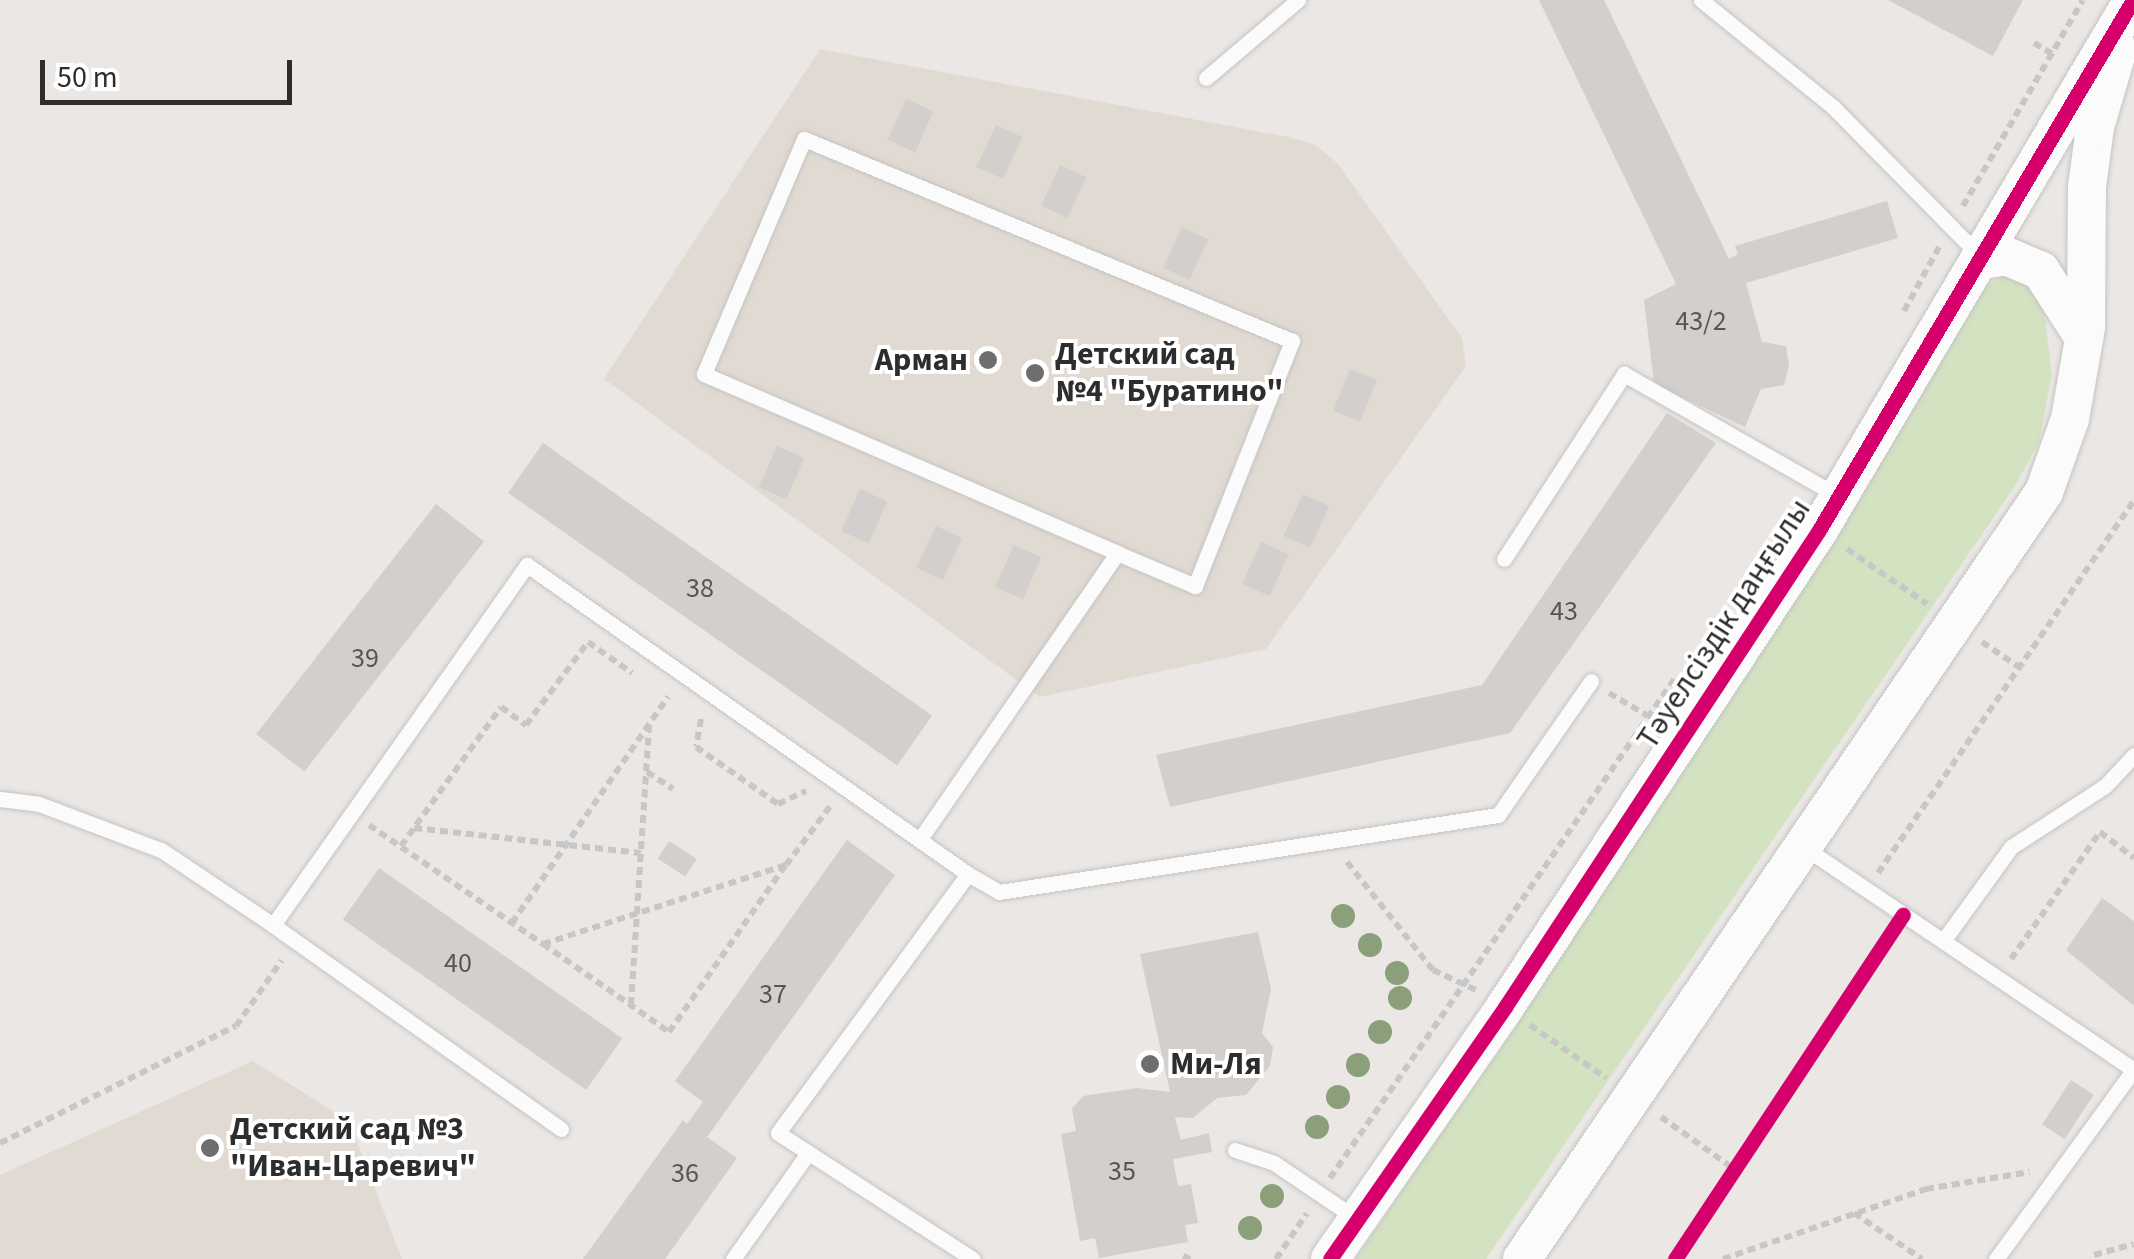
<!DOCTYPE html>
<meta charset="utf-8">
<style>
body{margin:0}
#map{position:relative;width:2134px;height:1259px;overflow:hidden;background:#eae7e4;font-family:"Source Sans 3",sans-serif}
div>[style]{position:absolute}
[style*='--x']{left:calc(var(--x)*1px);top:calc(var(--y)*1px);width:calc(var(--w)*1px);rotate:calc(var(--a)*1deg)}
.education>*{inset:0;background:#e1dad2}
.green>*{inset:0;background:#d3e2c1}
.building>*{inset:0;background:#d2cfcd;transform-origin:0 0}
.path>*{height:6px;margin-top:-3px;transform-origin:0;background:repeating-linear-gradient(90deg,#c7c7c7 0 8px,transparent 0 13px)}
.roads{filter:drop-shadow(0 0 2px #c5c4c4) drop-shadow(0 0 2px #c5c4c4)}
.service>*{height:15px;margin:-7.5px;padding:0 7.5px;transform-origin:7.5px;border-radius:7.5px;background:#fcfbfb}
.tertiary>*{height:38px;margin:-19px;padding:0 19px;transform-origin:19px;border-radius:19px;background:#fcfbfb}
.cycleway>*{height:15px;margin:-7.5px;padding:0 7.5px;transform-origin:7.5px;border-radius:7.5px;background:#d6006c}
.trees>*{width:24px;height:24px;margin:-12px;border-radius:50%;background:#8a9f7a}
.dots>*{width:28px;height:28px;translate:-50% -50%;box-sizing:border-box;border:5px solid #fff;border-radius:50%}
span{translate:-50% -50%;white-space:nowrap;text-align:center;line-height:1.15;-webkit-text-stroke:8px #fff;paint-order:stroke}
.number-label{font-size:28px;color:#575656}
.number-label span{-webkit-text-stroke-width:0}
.poi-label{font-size:32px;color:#2d2d2d;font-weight:700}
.left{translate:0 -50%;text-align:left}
.right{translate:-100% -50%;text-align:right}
.street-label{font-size:32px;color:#2d2d2d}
.scale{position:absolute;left:40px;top:60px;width:252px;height:45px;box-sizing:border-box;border:5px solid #2d2d2d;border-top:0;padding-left:12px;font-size:30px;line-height:35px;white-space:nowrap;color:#2d2d2d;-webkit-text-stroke:8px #fff;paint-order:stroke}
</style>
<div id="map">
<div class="education">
<div style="clip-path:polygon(820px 49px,1288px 137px,1316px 145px,1338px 164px,1462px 338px,1466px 366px,1266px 649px,1040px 697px,604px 379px)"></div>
<div style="clip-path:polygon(253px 1061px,349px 1121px,402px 1259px,0 1259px,0 1175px)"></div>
</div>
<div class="green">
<div style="clip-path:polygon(2006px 274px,2020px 276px,2042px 297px,2052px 374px,2039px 442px,2015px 486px,1486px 1259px,1356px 1259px,1770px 638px,1986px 286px)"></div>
</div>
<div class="building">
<div style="clip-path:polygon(1539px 0,1604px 0,1729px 259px,1738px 254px,1735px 246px,1887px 201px,1898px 238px,1746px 283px,1762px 342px,1786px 346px,1789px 366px,1784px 385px,1761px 389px,1745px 427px,1654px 384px,1644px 300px,1676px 284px)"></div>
<div style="clip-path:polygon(1888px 0,2023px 0,1993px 56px)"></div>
<div style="left:906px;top:99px;width:30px;height:45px;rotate:24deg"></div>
<div style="left:996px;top:125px;width:29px;height:46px;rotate:25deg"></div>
<div style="left:1060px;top:165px;width:29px;height:45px;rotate:25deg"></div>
<div style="left:1182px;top:227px;width:29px;height:45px;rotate:25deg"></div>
<div style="left:1350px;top:369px;width:29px;height:45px;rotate:22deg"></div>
<div style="clip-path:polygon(1667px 413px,1716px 443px,1510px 733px,1170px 807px,1156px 755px,1482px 685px)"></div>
<div style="left:543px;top:443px;width:475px;height:61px;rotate:35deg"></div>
<div style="left:777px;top:446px;width:30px;height:45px;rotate:24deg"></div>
<div style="left:860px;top:489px;width:30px;height:46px;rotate:24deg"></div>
<div style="left:1303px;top:494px;width:29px;height:46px;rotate:25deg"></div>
<div style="left:436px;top:504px;width:61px;height:292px;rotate:38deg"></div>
<div style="left:936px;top:526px;width:29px;height:46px;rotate:25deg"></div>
<div style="left:1261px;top:542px;width:30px;height:46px;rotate:24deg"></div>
<div style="left:1014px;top:545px;width:30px;height:46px;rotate:24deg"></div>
<div style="clip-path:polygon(847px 840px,895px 875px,707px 1137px,737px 1158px,665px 1259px,583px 1259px,683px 1120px,687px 1124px,703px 1102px,675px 1081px)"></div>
<div style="left:669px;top:841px;width:33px;height:21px;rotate:33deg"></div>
<div style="left:379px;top:868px;width:297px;height:63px;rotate:35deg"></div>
<div style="clip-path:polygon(2102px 898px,2134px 921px,2134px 1006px,2066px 950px)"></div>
<div style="clip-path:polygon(1258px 932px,1271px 989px,1262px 1033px,1273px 1047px,1270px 1066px,1246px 1095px,1217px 1098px,1193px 1118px,1175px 1117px,1181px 1140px,1209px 1133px,1212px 1152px,1173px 1159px,1178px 1186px,1191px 1184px,1198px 1223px,1185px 1225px,1188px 1242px,1099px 1258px,1095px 1238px,1080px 1241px,1061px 1134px,1076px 1131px,1072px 1109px,1083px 1096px,1137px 1088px,1170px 1092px,1140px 954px)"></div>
<div style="left:2071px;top:1080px;width:27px;height:53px;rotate:33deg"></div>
</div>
<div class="path">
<div style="--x:2034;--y:43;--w:21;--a:31"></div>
<div style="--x:1963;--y:206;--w:238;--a:-59.8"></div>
<div style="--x:1904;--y:311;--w:73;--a:-61.3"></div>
<div style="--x:1847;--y:549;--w:97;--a:34.5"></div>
<div style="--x:1982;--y:642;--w:45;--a:34"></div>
<div style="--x:1609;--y:693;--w:45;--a:30.5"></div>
<div style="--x:701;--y:719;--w:28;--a:100"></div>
<div style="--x:696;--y:747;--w:100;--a:34.8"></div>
<div style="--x:778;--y:804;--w:31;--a:-25"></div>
<div style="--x:647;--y:772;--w:31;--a:33"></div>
<div style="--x:369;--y:825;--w:211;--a:34.4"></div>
<div style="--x:543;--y:944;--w:256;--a:-18"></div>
<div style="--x:786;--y:865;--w:76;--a:-53"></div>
<div style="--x:414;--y:828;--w:228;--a:6.3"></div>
<div style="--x:401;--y:846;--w:171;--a:-54.3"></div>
<div style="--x:501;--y:707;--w:31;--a:36"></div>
<div style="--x:526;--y:725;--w:104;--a:-53.2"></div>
<div style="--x:588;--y:642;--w:54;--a:35.2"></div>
<div style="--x:1347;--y:862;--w:138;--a:51.5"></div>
<div style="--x:1433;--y:970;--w:50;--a:25"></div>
<div style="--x:1878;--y:873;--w:452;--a:-55.5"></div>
<div style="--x:512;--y:923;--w:275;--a:-55.4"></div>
<div style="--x:543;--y:944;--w:154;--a:34.9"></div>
<div style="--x:669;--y:1032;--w:203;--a:-55.1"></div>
<div style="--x:2011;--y:959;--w:155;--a:-55"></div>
<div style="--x:2100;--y:832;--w:43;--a:37.4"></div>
<div style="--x:631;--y:1005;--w:283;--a:-86.3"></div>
<div style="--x:1530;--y:1025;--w:93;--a:34.9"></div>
<div style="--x:1661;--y:1117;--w:93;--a:35.4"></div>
<div style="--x:0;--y:1143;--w:263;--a:-26.4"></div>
<div style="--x:236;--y:1026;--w:80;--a:-55.1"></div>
<div style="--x:1330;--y:1178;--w:607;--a:-55.39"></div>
<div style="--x:1854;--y:1213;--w:82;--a:34.1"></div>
<div style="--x:2094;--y:1255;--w:41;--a:-15.4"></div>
<div style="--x:1183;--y:1256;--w:8;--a:23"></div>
<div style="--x:1276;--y:1259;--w:55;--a:-56"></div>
<div style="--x:1675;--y:1259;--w:394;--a:-56.4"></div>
<div style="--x:1723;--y:1259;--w:215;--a:-19"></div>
<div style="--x:1926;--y:1189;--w:105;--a:-9.3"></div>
</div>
<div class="roads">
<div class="service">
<div style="--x:1701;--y:0;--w:170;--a:39"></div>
<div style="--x:1833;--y:107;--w:209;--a:45.4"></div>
<div style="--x:1206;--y:78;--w:121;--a:-40.3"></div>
<div style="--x:1504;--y:559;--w:221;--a:-57"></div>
<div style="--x:1624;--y:374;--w:244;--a:29.7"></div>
<div style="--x:0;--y:799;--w:39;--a:7"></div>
<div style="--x:39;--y:804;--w:130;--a:20.7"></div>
<div style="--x:161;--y:850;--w:135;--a:33.8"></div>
<div style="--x:920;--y:839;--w:347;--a:-55.4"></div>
<div style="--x:1117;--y:553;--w:85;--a:22.9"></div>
<div style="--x:1195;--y:586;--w:264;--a:-68.4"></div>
<div style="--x:1292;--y:341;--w:528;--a:-157.51"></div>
<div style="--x:804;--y:139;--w:255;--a:113.1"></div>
<div style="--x:704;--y:374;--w:450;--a:23.4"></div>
<div style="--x:1805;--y:848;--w:392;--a:34"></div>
<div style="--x:968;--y:874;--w:36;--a:30"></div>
<div style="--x:999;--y:892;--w:505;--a:-8.77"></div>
<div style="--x:1498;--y:815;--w:163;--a:-55.2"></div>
<div style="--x:1943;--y:941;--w:116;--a:-54.1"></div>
<div style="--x:2011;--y:847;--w:112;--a:-33"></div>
<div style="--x:2105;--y:786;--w:42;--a:-46.9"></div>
<div style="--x:561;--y:1129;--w:353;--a:-144.7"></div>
<div style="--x:273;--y:925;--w:441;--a:-54.8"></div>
<div style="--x:527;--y:565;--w:538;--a:35.02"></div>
<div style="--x:968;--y:874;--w:321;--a:126.3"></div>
<div style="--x:778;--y:1133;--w:232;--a:32.9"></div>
<div style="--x:1235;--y:1150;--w:41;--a:18.4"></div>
<div style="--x:1274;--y:1163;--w:100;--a:34"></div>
<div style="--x:733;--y:1259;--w:130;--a:-54.7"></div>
<div style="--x:1996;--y:1259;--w:235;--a:-54"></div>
</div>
<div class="tertiary">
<div style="--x:1982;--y:260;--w:24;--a:-9"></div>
<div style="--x:2006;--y:256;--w:38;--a:23"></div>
<div style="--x:2041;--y:271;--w:80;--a:57.3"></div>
<div style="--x:1330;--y:1259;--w:307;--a:-55.2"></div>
<div style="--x:1505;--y:1007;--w:571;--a:-56.64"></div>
<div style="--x:1819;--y:530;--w:616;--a:-59.36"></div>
<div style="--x:1522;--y:1259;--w:928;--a:-55.76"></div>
<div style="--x:2044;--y:492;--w:77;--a:-70.4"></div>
<div style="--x:2070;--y:419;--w:93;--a:-80.1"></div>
<div style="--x:2086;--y:327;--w:140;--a:-89.6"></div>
<div style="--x:2087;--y:187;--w:61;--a:-82.4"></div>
<div style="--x:2095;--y:127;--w:81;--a:-73.6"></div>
</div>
</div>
<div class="cycleway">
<div style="--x:1330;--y:1259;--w:307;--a:-55.2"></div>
<div style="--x:1505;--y:1007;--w:571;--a:-56.64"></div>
<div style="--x:1819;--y:530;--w:616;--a:-59.36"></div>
<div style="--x:1675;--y:1259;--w:413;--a:-56.5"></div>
</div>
<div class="trees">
<div style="left:1343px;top:916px"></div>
<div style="left:1370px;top:945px"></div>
<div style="left:1397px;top:973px"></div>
<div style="left:1400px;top:998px"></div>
<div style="left:1380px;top:1032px"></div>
<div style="left:1358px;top:1065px"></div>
<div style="left:1338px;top:1097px"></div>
<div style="left:1317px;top:1127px"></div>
<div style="left:1272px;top:1196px"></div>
<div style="left:1250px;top:1228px"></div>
</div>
<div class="dots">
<div style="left:988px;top:360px;background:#6f6e6d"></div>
<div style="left:1035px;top:373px;background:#6f6e6d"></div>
<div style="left:1150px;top:1064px;background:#6f6e6d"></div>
<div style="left:210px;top:1148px;background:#6f6e6d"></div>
</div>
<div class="number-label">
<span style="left:1701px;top:321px">43/2</span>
<span style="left:700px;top:588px">38</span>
<span style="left:1564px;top:611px">43</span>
<span style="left:365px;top:658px">39</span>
<span style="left:458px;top:963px">40</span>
<span style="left:773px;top:994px">37</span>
<span style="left:1122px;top:1171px">35</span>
<span style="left:685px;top:1173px">36</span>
</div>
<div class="poi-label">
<span class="left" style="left:1055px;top:373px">Детский сад<br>№4 "Буратино"</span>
<span class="right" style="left:968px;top:360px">Арман</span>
<span class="left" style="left:1170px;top:1064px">Ми-Ля</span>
<span class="left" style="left:230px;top:1148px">Детский сад №3<br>"Иван-Царевич"</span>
</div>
<div class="street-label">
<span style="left:1724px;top:624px;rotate:-57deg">Тәуелсіздік даңғылы</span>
</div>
<div class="scale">50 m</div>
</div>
